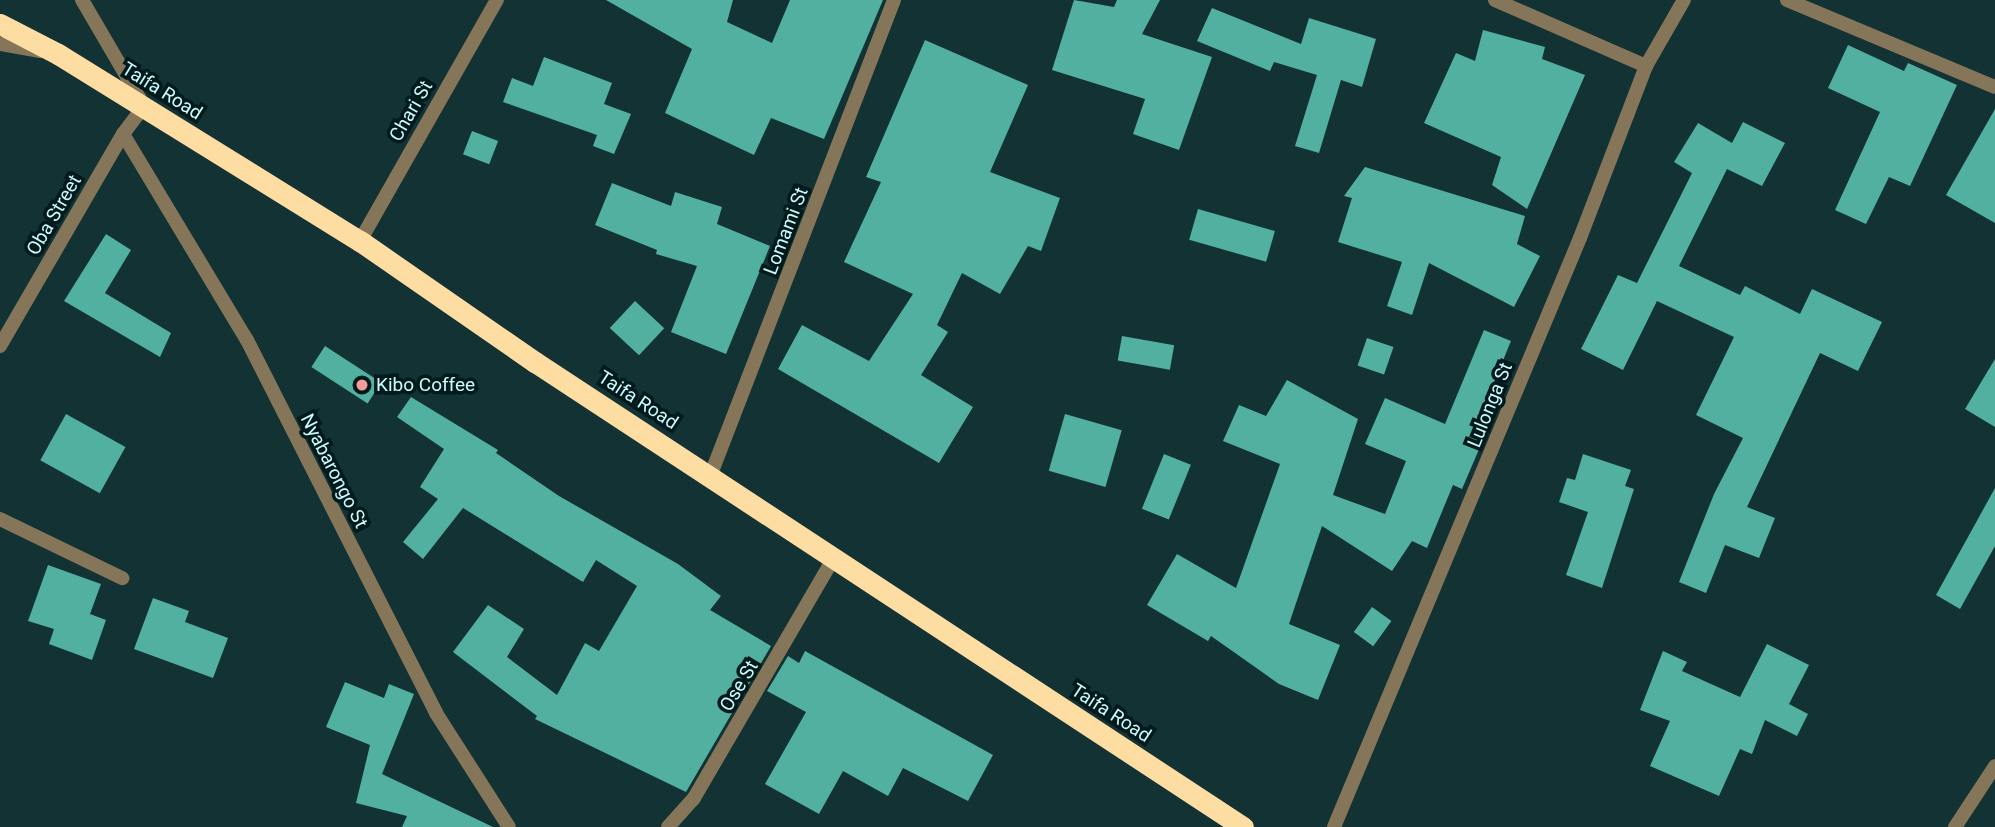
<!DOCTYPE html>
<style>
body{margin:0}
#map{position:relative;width:1995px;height:827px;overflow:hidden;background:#133234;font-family:Roboto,sans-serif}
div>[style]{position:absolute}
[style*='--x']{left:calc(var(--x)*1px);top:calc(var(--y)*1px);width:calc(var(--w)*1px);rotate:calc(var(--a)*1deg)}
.building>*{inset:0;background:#52b0a0;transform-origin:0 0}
.street>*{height:14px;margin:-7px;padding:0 7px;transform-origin:7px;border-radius:7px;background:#867659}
.highway>*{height:21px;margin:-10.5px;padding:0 10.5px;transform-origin:10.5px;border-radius:10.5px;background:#fedda3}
.dots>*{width:19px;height:19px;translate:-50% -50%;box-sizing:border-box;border:4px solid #001a1c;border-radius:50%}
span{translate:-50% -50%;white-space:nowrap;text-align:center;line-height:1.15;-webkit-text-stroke:7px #001a1c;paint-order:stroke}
.street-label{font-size:19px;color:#ccf9fc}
.poi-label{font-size:19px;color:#ccf9fc}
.left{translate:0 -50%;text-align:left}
</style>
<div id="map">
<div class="building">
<div style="clip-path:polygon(606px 0,733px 0,727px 22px,772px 43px,790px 0,883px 0,824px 139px,771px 118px,754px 155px,665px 113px,692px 49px)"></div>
<div style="clip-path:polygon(1074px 0,1114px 7px,1117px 0,1160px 0,1142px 34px,1212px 57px,1179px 150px,1133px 134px,1145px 99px,1052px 70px)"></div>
<div style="clip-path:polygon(1212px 8px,1301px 44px,1309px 18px,1376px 39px,1362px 87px,1341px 80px,1319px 153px,1295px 146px,1317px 75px,1274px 62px,1270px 71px,1197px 41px)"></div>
<div style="clip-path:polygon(1483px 30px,1545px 47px,1542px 59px,1585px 75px,1527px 209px,1492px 185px,1501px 157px,1424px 123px,1456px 53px,1475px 61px)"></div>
<div style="clip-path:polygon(925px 40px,1028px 85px,990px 172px,1060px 198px,1041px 251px,1028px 246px,1000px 294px,962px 273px,937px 325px,948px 332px,921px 375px,973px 407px,939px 463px,778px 369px,802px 325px,869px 361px,913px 294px,844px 262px,881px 182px,866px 177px)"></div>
<div style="clip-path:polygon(1848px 45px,1904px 71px,1908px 63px,1957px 85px,1910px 186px,1889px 177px,1866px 224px,1835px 210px,1880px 112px,1828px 88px)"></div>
<div style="clip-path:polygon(544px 57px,612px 83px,604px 104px,631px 114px,614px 154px,593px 146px,597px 135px,503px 102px,512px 78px,533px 86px)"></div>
<div style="clip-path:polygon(1995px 109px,1995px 223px,1946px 195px)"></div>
<div style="clip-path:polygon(1743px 122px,1785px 143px,1762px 186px,1727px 169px,1679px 266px,1740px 295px,1745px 286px,1800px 314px,1812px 289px,1882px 322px,1858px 371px,1820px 353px,1747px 507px,1775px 518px,1759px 558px,1725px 545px,1706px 593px,1679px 582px,1714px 494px,1743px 438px,1696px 415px,1734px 337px,1657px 301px,1623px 370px,1581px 349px,1618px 275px,1637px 283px,1692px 173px,1674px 162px,1698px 123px,1732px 143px)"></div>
<div style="left:472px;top:131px;width:28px;height:25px;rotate:21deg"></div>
<div style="clip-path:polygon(1365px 167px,1525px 216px,1517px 244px,1540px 256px,1514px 307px,1429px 263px,1412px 315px,1387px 306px,1402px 262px,1338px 242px,1352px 198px,1344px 196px)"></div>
<div style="clip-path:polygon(612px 183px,671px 206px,675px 192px,722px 207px,717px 224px,770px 246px,726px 354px,671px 332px,697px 266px,656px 254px,657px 250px,595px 225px)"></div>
<div style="left:1198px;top:209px;width:80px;height:32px;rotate:16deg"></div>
<div style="clip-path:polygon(106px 234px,131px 250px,105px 293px,171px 333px,160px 357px,64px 301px)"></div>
<div style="left:635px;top:301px;width:40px;height:37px;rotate:43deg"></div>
<div style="clip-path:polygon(1484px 330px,1511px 341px,1472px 436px,1483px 440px,1462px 489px,1453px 485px,1427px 548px,1412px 541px,1392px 571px,1322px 526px,1289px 624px,1340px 645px,1318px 700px,1279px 684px,1211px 636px,1208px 641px,1147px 605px,1177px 554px,1236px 588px,1280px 464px,1223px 441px,1239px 405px,1266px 416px,1287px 380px,1358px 419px,1333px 495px,1385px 514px,1406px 461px,1365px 444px,1385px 398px,1445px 424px)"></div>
<div style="left:1122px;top:336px;width:53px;height:25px;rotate:10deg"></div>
<div style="left:1367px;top:338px;width:28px;height:29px;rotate:19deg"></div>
<div style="left:325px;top:346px;width:67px;height:25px;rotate:33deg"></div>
<div style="clip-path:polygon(1995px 359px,1995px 427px,1965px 409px)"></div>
<div style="clip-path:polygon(411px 397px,498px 450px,496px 453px,559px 496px,678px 564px,721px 596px,710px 610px,771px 646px,686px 792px,535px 719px,537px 716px,453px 652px,488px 605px,524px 629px,507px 657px,557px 695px,585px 643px,599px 651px,637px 586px,596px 560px,583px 582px,463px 508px,423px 559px,403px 542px,438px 499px,420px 487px,444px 449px,397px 417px)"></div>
<div style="left:66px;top:414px;width:68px;height:53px;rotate:29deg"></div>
<div style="left:1065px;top:414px;width:59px;height:59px;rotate:16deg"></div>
<div style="left:1164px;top:454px;width:29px;height:59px;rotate:22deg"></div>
<div style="clip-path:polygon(1583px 454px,1631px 470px,1625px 486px,1634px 489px,1602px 588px,1566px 575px,1588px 512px,1559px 502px,1567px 478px,1575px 480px)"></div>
<div style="clip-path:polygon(1995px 488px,1995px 546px,1960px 609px,1936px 595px)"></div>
<div style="clip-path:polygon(48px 565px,101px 584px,90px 614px,106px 620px,92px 660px,49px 644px,54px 629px,28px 621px)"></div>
<div style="clip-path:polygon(153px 598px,189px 611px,185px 622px,228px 638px,213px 678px,134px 649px)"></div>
<div style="left:1372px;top:607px;width:24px;height:31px;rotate:36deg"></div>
<div style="clip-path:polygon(1767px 644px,1809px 665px,1789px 704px,1808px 714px,1797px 736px,1765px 720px,1752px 754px,1740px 749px,1719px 796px,1650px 766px,1670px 721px,1640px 710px,1663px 651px,1687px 662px,1682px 671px,1740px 697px)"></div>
<div style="clip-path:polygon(805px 651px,993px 755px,968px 801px,903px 768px,888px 796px,843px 771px,819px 814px,765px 784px,806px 712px,767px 691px,788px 656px,799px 663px)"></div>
<div style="clip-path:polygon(345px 682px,384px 698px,389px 684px,414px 694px,382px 774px,493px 827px,402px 827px,407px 816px,356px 803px,370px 745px,326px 727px)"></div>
</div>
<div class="street">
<div style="--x:1495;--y:0;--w:165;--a:23.6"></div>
<div style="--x:1787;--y:0;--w:225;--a:22.7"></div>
<div style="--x:0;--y:44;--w:41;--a:9.9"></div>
<div style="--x:123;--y:134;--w:240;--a:59"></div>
<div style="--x:247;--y:340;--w:418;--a:63.1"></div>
<div style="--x:436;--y:713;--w:135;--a:57.4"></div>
<div style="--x:360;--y:241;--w:277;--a:-60.4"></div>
<div style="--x:0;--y:346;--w:245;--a:-59.9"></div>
<div style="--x:123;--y:134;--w:35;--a:-53"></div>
<div style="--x:144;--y:106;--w:123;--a:-120.3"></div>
<div style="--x:711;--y:474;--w:508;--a:-68.89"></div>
<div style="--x:0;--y:519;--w:136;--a:25.8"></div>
<div style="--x:668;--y:827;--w:39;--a:-48"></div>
<div style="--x:694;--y:798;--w:276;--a:-59.8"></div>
<div style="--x:1334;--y:827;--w:638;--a:-67.33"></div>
<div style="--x:1580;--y:238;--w:184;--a:-69"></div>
<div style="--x:1646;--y:66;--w:76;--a:-60.1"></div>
<div style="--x:1955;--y:827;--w:73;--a:-56.7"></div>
</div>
<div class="highway">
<div style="--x:0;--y:24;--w:65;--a:27.3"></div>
<div style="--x:58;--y:54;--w:355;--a:31.8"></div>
<div style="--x:360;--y:241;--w:213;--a:34.7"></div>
<div style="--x:535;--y:362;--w:847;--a:33.3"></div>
</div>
<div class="dots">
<div style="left:362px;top:385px;background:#f59b99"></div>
</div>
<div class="street-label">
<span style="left:162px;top:91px;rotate:32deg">Taifa Road</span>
<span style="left:411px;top:111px;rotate:-60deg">Chari St</span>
<span style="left:54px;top:215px;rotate:-60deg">Oba Street</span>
<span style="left:786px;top:231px;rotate:-69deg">Lomami St</span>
<span style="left:638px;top:400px;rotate:33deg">Taifa Road</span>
<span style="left:1490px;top:405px;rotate:-68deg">Lulonga St</span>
<span style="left:334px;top:471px;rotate:63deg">Nyabarongo St</span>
<span style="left:739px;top:686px;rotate:-59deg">Ose St</span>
<span style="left:1111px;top:713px;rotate:33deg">Taifa Road</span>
</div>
<div class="poi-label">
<span class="left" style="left:376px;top:385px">Kibo Coffee</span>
</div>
</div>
